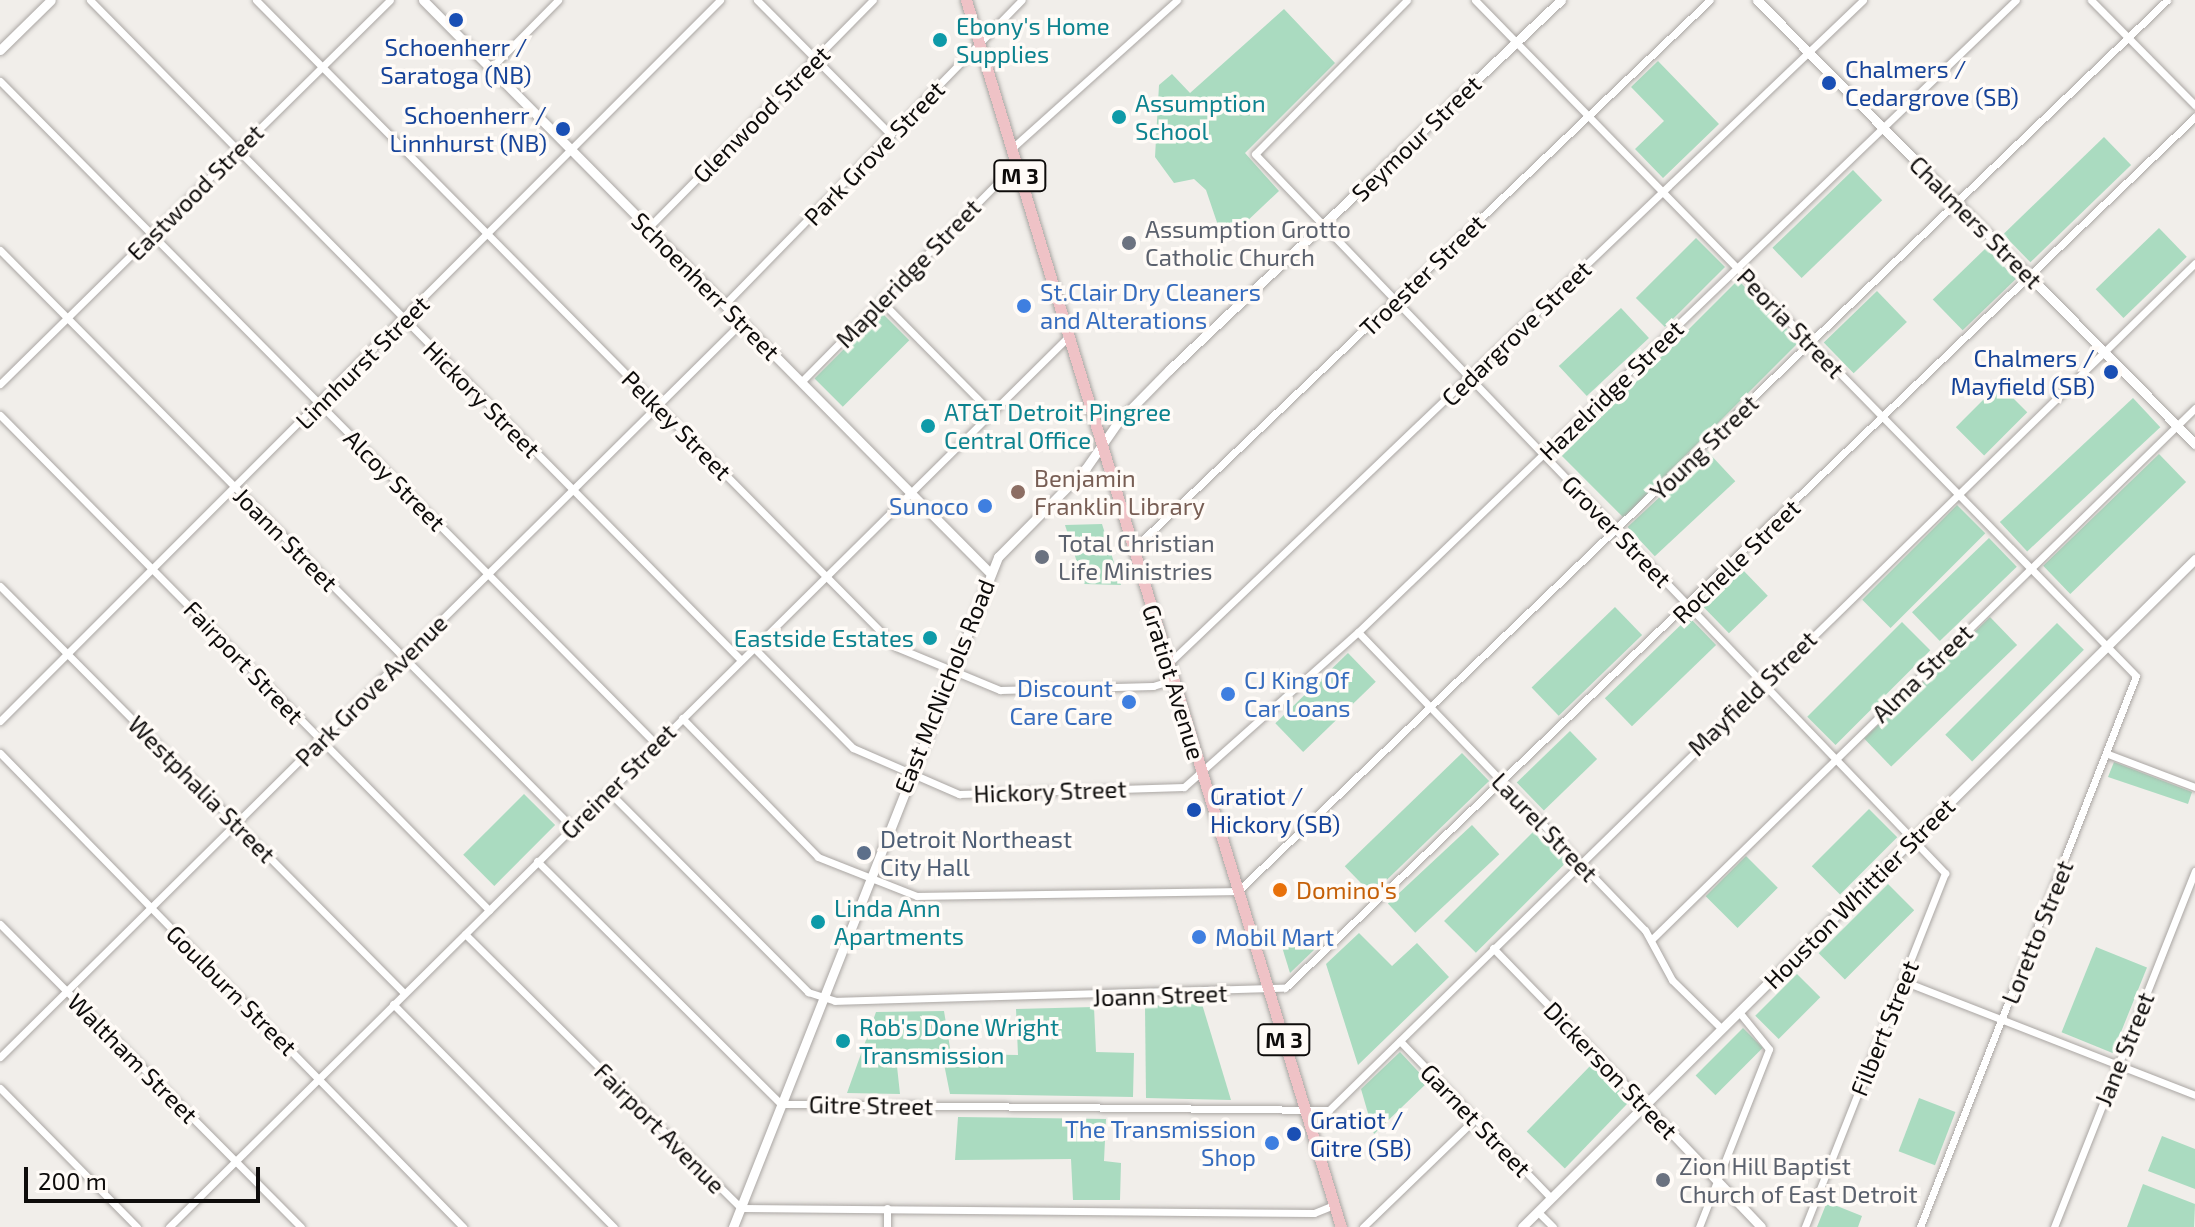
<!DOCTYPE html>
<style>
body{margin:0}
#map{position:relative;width:2195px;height:1227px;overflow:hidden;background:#f1eeea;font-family:"Exo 2",sans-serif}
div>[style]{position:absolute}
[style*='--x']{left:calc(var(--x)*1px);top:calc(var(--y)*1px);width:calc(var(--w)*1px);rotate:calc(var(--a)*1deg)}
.green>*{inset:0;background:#aadbc0;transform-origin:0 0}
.roads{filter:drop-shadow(0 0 2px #aaa6a3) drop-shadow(0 0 2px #aaa6a3)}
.street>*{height:7px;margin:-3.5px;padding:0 3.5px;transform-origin:3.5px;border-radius:3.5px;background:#fff}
.secondary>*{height:9px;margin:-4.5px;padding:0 4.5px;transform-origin:4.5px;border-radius:4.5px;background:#fff}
.primary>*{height:11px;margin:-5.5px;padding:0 5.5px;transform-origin:5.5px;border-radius:5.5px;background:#efc2c6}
.dots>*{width:22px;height:22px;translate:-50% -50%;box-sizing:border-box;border:4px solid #fffbf7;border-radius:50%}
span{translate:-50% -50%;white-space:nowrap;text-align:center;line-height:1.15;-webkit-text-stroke:7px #fffbf7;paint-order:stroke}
.shield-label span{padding:2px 6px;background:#fffbf7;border:2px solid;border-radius:6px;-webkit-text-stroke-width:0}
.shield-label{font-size:22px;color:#0e0c0b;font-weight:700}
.culture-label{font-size:24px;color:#0d838f}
.left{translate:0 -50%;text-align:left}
.right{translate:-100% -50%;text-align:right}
.transit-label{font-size:24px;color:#164399}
.street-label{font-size:24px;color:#0e0c0b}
.worship-label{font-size:24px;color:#5b616d}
.shop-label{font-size:24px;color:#366cbe}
.education-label{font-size:24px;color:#785e54}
.service-label{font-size:24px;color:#4e5e75}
.food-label{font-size:24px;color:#c56008}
.scale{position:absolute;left:24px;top:1167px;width:236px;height:36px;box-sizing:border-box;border:4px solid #0e0c0b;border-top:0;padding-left:10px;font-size:24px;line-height:28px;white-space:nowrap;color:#0e0c0b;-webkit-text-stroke:6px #fffbf7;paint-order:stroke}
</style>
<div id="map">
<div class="green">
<div style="clip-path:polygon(1284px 9px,1335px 63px,1245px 153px,1279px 191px,1224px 243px,1206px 190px,1194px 179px,1174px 183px,1155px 157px,1159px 85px,1172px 74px,1190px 93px)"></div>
<div style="clip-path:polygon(1658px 61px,1719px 124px,1663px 178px,1635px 149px,1664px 121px,1631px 87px)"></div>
<div style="left:2104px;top:137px;width:39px;height:140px;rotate:46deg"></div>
<div style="left:1853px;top:170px;width:42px;height:112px;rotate:46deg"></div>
<div style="left:2159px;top:228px;width:40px;height:88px;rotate:46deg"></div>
<div style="left:1696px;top:238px;width:41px;height:85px;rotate:45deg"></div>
<div style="left:1986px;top:248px;width:43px;height:74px;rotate:46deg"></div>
<div style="left:1738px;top:280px;width:87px;height:249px;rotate:45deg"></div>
<div style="left:1877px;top:291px;width:43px;height:74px;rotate:46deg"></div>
<div style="left:1621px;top:308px;width:41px;height:85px;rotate:47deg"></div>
<div style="left:881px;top:312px;width:40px;height:94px;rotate:45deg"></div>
<div style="left:1999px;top:384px;width:40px;height:61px;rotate:45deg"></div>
<div style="left:2133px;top:398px;width:40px;height:182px;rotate:47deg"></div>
<div style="left:1708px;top:452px;width:40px;height:110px;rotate:47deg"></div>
<div style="left:2159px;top:454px;width:39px;height:161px;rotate:46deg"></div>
<div style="left:1957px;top:505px;width:40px;height:134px;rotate:45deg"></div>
<div style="clip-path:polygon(1102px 524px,1121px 585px,1084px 584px,1065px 525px)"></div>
<div style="left:1989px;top:538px;width:40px;height:107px;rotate:46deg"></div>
<div style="left:1740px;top:567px;width:40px;height:54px;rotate:46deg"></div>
<div style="left:1615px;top:607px;width:39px;height:116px;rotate:46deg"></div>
<div style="left:1689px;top:617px;width:39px;height:117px;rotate:46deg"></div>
<div style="left:1990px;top:617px;width:39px;height:175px;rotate:46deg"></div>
<div style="left:1902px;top:622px;width:40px;height:134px;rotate:45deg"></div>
<div style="left:2057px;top:623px;width:38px;height:158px;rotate:45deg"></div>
<div style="left:1348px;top:653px;width:40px;height:101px;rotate:46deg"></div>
<div style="left:1570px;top:731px;width:39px;height:74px;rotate:46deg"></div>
<div style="left:1462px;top:753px;width:39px;height:163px;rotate:46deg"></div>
<div style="clip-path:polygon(2114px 762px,2192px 792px,2188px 804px,2108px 777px)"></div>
<div style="left:524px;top:794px;width:44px;height:86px;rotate:45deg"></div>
<div style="left:1869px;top:809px;width:40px;height:81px;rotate:45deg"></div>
<div style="left:1472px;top:825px;width:40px;height:115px;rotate:47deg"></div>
<div style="left:1536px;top:829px;width:45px;height:130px;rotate:45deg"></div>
<div style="left:1746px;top:856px;width:45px;height:57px;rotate:45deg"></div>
<div style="left:1888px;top:884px;width:37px;height:98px;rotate:45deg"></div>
<div style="clip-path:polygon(1310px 933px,1315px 949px,1290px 973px,1282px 947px)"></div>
<div style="clip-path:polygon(1359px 933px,1392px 966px,1417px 943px,1449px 977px,1358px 1065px,1326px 964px)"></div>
<div style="left:2096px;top:947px;width:55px;height:92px;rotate:22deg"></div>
<div style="left:1797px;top:974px;width:33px;height:59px;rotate:45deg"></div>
<div style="clip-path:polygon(1202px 1004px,1231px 1100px,1146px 1098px,1145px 1006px)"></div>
<div style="clip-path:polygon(1094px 1007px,1096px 1052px,1134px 1053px,1133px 1097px,950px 1094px,942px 1054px,896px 1057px,900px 1094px,847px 1093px,876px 1012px,944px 1011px,951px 1054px,1018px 1055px,1016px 1009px)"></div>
<div style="left:1743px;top:1028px;width:28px;height:67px;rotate:45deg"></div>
<div style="clip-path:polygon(1400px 1052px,1428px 1082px,1374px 1134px,1361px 1089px)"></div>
<div style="left:1592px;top:1064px;width:53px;height:94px;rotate:44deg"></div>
<div style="left:1919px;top:1098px;width:39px;height:57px;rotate:21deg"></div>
<div style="clip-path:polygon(958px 1117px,1106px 1119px,1104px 1161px,1121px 1163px,1120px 1200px,1073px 1200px,1071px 1159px,955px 1160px)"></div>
<div style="clip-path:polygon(2162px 1136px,2195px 1149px,2195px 1189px,2148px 1171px)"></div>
<div style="clip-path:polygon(2143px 1184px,2195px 1204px,2194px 1227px,2127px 1227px)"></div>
<div style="clip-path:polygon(1827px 1202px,1862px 1216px,1858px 1227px,1817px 1227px)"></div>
</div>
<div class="roads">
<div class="street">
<div style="--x:90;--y:0;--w:927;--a:45.39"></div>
<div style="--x:256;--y:0;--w:910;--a:45.31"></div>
<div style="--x:896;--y:647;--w:113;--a:22.5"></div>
<div style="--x:1000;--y:690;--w:153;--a:-1.5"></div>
<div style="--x:1153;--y:686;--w:21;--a:-17"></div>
<div style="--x:757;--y:0;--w:190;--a:45.2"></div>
<div style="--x:1407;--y:0;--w:216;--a:134.6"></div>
<div style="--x:1255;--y:154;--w:997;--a:46.18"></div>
<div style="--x:1945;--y:873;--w:381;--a:111.6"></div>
<div style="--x:1475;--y:0;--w:945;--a:45.64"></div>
<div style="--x:2136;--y:676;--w:592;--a:111.41"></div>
<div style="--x:2091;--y:0;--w:148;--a:45.3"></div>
<div style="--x:490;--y:69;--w:97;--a:-45.4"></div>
<div style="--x:0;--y:81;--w:933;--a:45.3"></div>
<div style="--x:1011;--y:149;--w:223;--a:-41.9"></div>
<div style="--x:648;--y:228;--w:320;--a:-45.4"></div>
<div style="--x:0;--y:250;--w:812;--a:45.25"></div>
<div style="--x:881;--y:301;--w:156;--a:45.3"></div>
<div style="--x:724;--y:305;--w:426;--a:-45.7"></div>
<div style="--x:801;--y:382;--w:306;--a:-45.4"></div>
<div style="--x:0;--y:384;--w:547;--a:-44.56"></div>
<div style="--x:0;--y:415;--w:696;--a:45.35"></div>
<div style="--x:1133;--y:549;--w:796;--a:-43.58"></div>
<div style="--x:0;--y:586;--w:573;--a:45.21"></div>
<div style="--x:1358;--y:632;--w:414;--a:46.1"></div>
<div style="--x:1645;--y:930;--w:57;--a:61.6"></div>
<div style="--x:1672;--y:980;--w:70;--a:44.4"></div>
<div style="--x:753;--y:647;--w:142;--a:45.3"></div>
<div style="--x:853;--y:748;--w:116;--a:23.5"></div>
<div style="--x:959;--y:794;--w:225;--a:-1.8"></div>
<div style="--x:1184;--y:787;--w:233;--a:-41.7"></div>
<div style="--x:1358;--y:632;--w:912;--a:-43.85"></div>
<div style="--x:1168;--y:664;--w:961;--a:-43.69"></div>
<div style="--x:682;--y:718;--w:194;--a:45.6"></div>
<div style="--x:818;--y:857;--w:106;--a:21.5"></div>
<div style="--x:917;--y:896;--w:321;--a:-0.9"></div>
<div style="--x:1238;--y:891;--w:1287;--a:-43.8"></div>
<div style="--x:0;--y:721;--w:1019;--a:-45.04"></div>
<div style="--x:0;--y:753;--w:663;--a:45.67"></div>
<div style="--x:2108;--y:754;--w:93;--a:20.8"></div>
<div style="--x:608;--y:791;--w:284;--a:45.1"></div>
<div style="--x:808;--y:992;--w:28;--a:18"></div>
<div style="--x:835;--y:1001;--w:450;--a:-1.7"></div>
<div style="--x:1285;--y:988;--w:1260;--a:-43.75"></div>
<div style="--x:537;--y:861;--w:344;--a:44.9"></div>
<div style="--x:781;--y:1104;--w:548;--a:0.63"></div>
<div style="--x:1329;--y:1110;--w:1211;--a:-44.36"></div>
<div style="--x:0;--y:924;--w:427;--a:45.2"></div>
<div style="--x:465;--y:934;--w:389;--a:44.8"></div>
<div style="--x:741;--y:1208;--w:573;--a:0.5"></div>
<div style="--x:1314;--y:1213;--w:22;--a:-22"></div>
<div style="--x:1651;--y:940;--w:761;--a:-44.36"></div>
<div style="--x:1493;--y:948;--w:219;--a:45.9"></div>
<div style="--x:1903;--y:981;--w:313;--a:21.3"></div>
<div style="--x:393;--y:1004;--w:314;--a:45.3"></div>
<div style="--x:1400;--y:1041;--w:218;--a:46.1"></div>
<div style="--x:0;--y:1057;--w:1044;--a:-44.73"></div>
<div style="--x:0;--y:1088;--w:195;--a:45.4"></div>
<div style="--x:1538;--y:1212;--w:21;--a:45"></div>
<div style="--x:169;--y:1227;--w:1266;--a:-44.71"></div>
<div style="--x:887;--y:1227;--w:19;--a:-90"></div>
<div style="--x:1363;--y:1227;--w:156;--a:-44"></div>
<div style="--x:1699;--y:1227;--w:191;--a:-68.5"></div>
<div style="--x:1769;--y:1049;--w:48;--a:-129"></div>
<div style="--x:2054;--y:1227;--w:383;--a:-68.4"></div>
</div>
<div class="secondary">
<div style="--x:423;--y:0;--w:805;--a:45.3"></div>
<div style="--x:1757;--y:0;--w:624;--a:45.39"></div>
<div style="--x:0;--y:50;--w:71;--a:-44.4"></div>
<div style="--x:1645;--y:1105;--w:168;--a:46.4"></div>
<div style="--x:733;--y:1227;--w:721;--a:-68.42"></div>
<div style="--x:998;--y:557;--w:125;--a:-45.3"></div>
<div style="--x:1086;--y:468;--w:56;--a:-55.2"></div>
<div style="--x:1118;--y:422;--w:73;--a:-45.6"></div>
<div style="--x:1169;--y:370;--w:539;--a:-43.35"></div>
<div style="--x:1522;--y:1227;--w:948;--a:-44.79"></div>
</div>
<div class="primary">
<div style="--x:966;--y:0;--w:1283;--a:73.01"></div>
</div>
</div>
<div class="dots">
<div style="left:456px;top:20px;background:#1a4fb4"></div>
<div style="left:940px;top:40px;background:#0f9aa8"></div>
<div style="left:1829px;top:83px;background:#1a4fb4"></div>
<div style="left:1119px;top:117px;background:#0f9aa8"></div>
<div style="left:563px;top:129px;background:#1a4fb4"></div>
<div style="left:1129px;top:243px;background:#6b7280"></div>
<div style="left:1024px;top:306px;background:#3f7fe0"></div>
<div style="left:2111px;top:372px;background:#1a4fb4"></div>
<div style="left:928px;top:426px;background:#0f9aa8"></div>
<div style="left:1018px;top:492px;background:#8d6e63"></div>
<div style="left:985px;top:506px;background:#3f7fe0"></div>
<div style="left:1042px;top:557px;background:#6b7280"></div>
<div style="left:930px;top:638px;background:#0f9aa8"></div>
<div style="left:1228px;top:694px;background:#3f7fe0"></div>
<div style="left:1129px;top:702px;background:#3f7fe0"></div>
<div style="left:1194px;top:810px;background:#1a4fb4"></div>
<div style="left:864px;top:853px;background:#5c6f8a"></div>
<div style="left:1280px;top:890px;background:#e8710a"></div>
<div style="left:818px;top:922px;background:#0f9aa8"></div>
<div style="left:1199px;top:937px;background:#3f7fe0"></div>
<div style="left:843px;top:1041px;background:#0f9aa8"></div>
<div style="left:1294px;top:1134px;background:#1a4fb4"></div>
<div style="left:1272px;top:1143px;background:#3f7fe0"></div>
<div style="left:1663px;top:1180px;background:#6b7280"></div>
</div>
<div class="shield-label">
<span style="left:1020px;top:176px">M 3</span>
<span style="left:1284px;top:1040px">M 3</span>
</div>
<div class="culture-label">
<span class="left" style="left:956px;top:40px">Ebony's Home<br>Supplies</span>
<span class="left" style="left:1135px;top:117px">Assumption<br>School</span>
<span class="left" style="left:944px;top:426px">AT&amp;T Detroit Pingree<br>Central Office</span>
<span class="right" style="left:914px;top:638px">Eastside Estates</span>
<span class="left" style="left:834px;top:922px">Linda Ann<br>Apartments</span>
<span class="left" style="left:859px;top:1041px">Rob's Done Wright<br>Transmission</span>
</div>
<div class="transit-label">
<span style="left:456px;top:61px">Schoenherr /<br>Saratoga (NB)</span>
<span class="left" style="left:1845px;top:83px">Chalmers /<br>Cedargrove (SB)</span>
<span class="right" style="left:547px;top:129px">Schoenherr /<br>Linnhurst (NB)</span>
<span class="right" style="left:2095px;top:372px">Chalmers /<br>Mayfield (SB)</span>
<span class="left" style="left:1210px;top:810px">Gratiot /<br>Hickory (SB)</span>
<span class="left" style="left:1310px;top:1134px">Gratiot /<br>Gitre (SB)</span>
</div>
<div class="street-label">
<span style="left:761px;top:114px;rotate:-45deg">Glenwood Street</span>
<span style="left:1416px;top:138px;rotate:-44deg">Seymour Street</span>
<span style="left:874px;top:153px;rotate:-46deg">Park Grove Street</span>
<span style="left:195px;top:192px;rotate:-45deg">Eastwood Street</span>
<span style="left:1976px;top:222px;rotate:45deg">Chalmers Street</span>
<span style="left:908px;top:273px;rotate:-46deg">Mapleridge Street</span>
<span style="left:1422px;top:275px;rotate:-44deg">Troester Street</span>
<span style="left:706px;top:286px;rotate:45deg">Schoenherr Street</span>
<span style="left:1791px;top:323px;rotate:46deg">Peoria Street</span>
<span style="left:1516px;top:333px;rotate:-44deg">Cedargrove Street</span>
<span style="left:362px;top:362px;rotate:-45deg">Linnhurst Street</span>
<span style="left:1611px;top:390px;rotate:-44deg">Hazelridge Street</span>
<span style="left:482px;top:399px;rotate:45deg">Hickory Street</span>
<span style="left:677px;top:425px;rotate:45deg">Pelkey Street</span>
<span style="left:1704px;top:447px;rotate:-44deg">Young Street</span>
<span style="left:395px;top:480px;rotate:45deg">Alcoy Street</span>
<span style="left:1617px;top:531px;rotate:46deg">Grover Street</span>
<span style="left:286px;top:539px;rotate:45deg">Joann Street</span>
<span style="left:1736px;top:561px;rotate:-44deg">Rochelle Street</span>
<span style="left:244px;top:662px;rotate:46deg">Fairport Street</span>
<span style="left:1922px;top:673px;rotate:-44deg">Alma Street</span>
<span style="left:1174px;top:682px;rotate:73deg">Gratiot Avenue</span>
<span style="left:944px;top:686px;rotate:-68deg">East McNichols Road</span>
<span style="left:371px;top:690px;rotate:-45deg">Park Grove Avenue</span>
<span style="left:1752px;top:693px;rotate:-44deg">Mayfield Street</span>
<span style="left:618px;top:781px;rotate:-45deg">Greiner Street</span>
<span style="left:202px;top:789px;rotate:45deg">Westphalia Street</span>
<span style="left:1050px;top:791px;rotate:-2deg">Hickory Street</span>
<span style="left:1545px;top:827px;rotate:46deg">Laurel Street</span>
<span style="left:1859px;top:893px;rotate:-45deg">Houston Whittier Street</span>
<span style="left:2037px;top:932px;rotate:-68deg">Loretto Street</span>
<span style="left:232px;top:990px;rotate:45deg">Goulburn Street</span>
<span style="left:1160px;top:995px;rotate:-2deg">Joann Street</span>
<span style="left:1884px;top:1028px;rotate:-68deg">Filbert Street</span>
<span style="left:2124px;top:1049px;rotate:-68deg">Jane Street</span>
<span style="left:133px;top:1058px;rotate:45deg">Waltham Street</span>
<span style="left:1611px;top:1070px;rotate:46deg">Dickerson Street</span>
<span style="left:871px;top:1105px;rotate:1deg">Gitre Street</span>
<span style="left:1476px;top:1120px;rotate:46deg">Garnet Street</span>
<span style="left:660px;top:1128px;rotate:45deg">Fairport Avenue</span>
</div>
<div class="worship-label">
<span class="left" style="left:1145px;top:243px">Assumption Grotto<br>Catholic Church</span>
<span class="left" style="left:1058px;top:557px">Total Christian<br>Life Ministries</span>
<span class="left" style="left:1679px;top:1180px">Zion Hill Baptist<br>Church of East Detroit</span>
</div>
<div class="shop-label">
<span class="left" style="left:1040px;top:306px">St.Clair Dry Cleaners<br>and Alterations</span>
<span class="right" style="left:969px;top:506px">Sunoco</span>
<span class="left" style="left:1244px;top:694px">CJ King Of<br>Car Loans</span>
<span class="right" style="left:1113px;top:702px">Discount<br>Care Care</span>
<span class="left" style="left:1215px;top:937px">Mobil Mart</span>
<span class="right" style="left:1256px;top:1143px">The Transmission<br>Shop</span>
</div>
<div class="education-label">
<span class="left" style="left:1034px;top:492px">Benjamin<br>Franklin Library</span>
</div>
<div class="service-label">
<span class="left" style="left:880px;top:853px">Detroit Northeast<br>City Hall</span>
</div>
<div class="food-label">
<span class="left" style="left:1296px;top:890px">Domino's</span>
</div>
<div class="scale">200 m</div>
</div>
